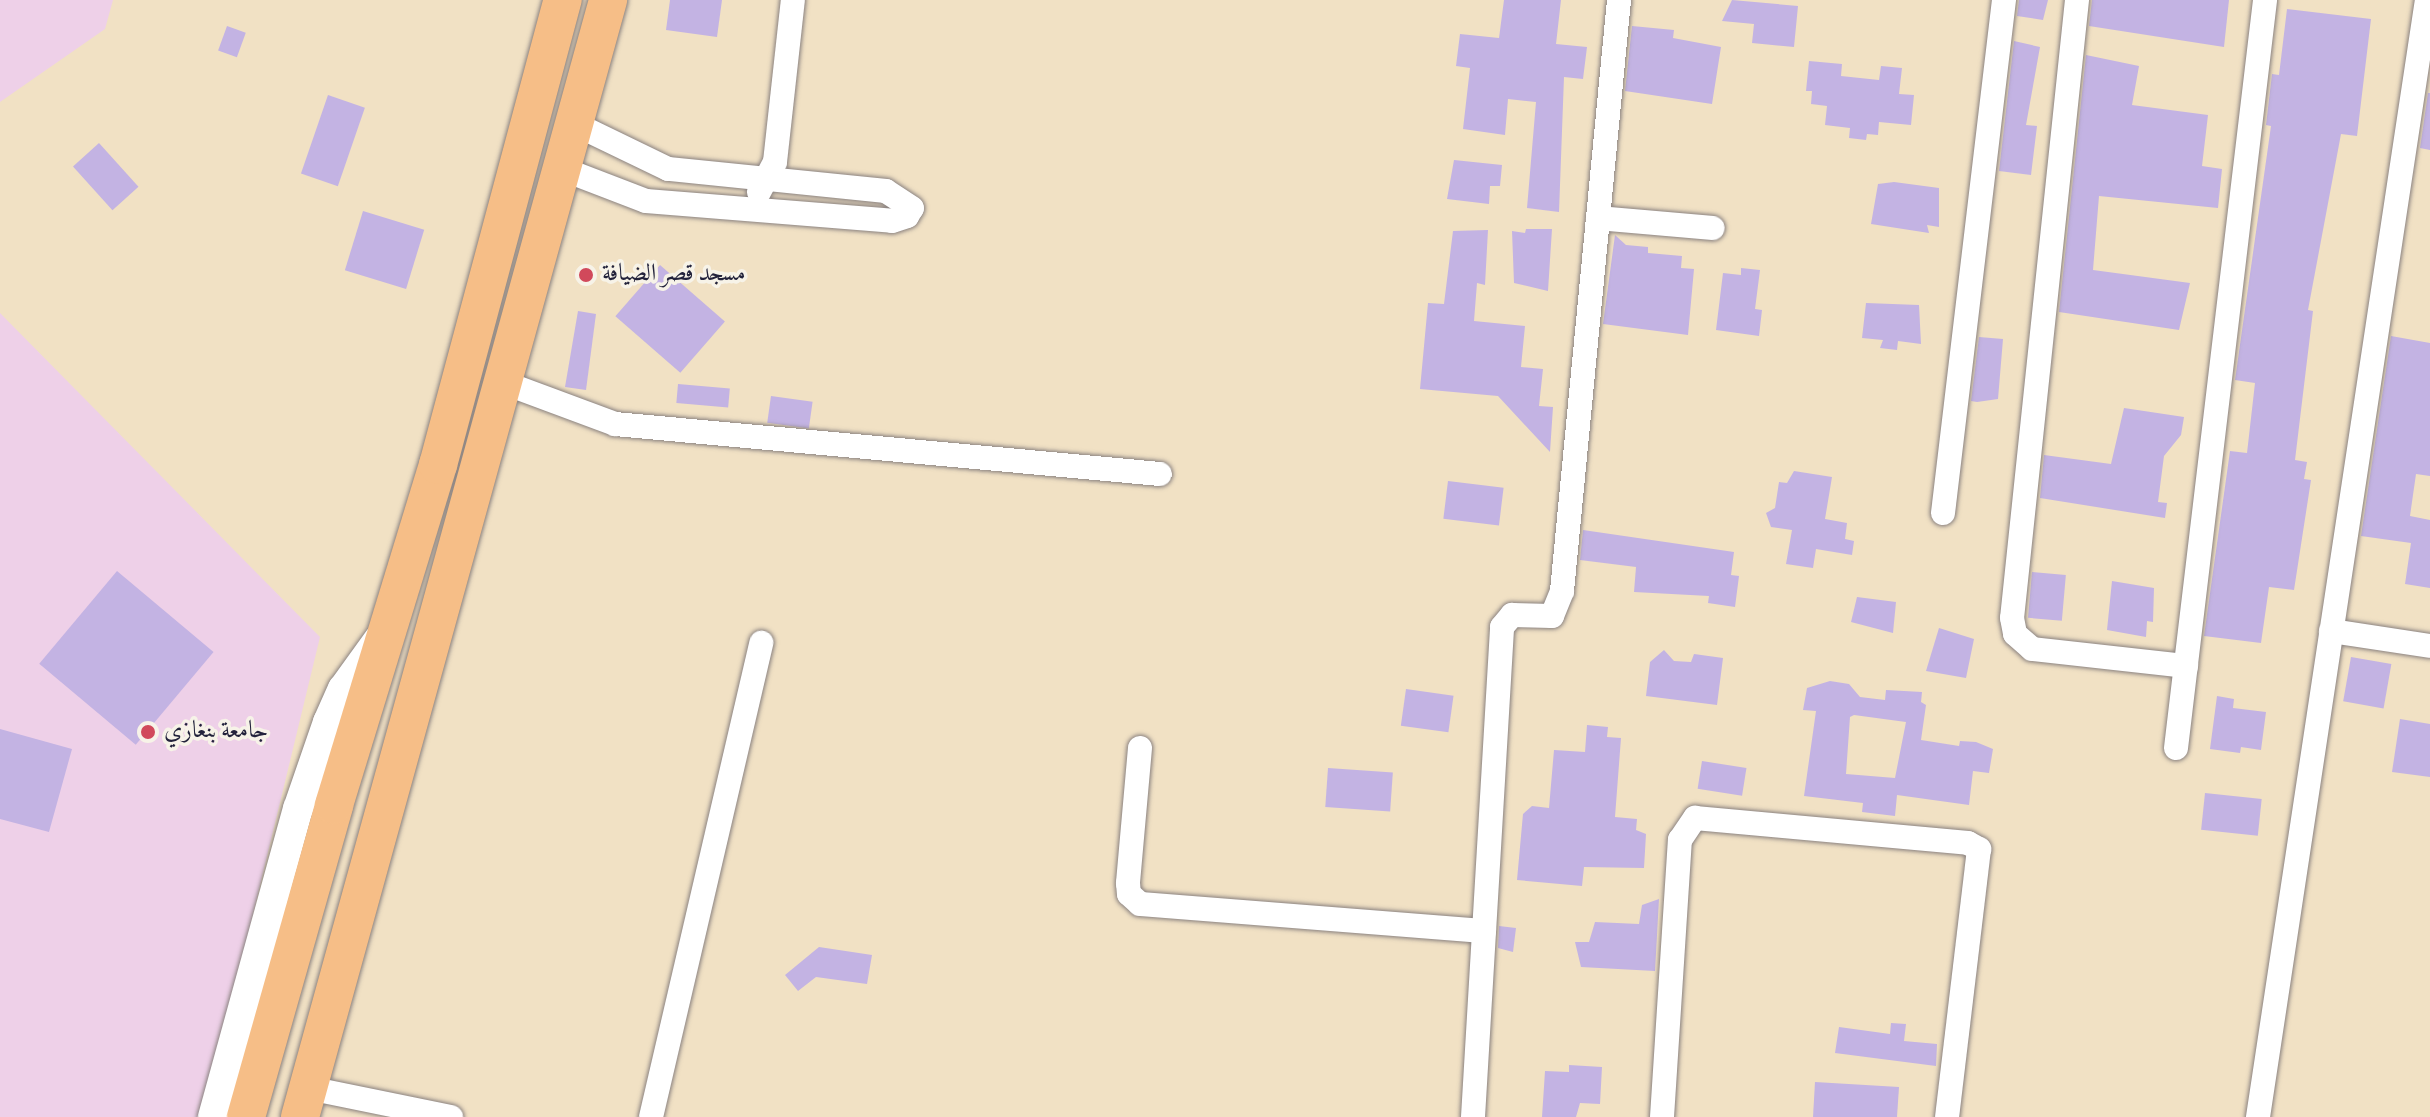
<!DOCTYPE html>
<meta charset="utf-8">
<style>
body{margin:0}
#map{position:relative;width:2430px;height:1117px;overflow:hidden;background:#f1e1c4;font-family:Vollkorn,Amiri,serif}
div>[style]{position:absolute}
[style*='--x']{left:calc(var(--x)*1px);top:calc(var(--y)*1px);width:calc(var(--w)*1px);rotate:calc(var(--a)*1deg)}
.built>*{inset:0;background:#eed0e8}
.building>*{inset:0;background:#c3b3e3;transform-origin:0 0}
.roads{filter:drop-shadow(0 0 2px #8a8280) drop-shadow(0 0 2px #8a8280)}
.minor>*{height:24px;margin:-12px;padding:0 12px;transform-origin:12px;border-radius:12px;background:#fff}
.tertiary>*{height:30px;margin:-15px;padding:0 15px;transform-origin:15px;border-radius:15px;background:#fff}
.trunk>*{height:38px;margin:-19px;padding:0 19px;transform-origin:19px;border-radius:19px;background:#f6be87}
.dots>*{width:22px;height:22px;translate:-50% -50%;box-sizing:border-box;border:4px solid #f7f3e8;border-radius:50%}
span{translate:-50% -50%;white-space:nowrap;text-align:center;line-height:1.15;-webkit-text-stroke:7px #f7f3e8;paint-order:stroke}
.poi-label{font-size:24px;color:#22223b}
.left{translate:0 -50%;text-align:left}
</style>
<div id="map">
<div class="built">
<div style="clip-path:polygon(0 0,113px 0,105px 29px,0 102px)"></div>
<div style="clip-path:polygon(0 313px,320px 637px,204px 1117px,0 1117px)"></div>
</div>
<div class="building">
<div style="clip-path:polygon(670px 0,722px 0,717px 37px,666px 30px)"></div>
<div style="clip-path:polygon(1504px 0,1561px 0,1556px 44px,1587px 47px,1583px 79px,1564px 77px,1559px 212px,1527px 208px,1536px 102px,1508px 99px,1505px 135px,1463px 129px,1470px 68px,1456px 66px,1460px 34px,1499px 38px)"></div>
<div style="clip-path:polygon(1732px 0,1798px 6px,1794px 47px,1752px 43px,1754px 24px,1722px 21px)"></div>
<div style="clip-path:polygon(2019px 0,2048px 0,2043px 20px,2017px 16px)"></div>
<div style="clip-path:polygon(2092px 0,2229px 0,2224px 47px,2089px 26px)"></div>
<div style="clip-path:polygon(2287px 9px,2371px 19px,2357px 136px,2341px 134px,2308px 310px,2313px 311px,2295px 460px,2307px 462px,2304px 479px,2311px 480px,2294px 590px,2269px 587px,2261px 643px,2204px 636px,2230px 451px,2247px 453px,2255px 383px,2235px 380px,2271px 126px,2266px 125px,2272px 74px,2279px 75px)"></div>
<div style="left:227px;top:26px;width:20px;height:26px;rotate:20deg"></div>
<div style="clip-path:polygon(1632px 26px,1674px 30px,1673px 38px,1721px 47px,1712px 104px,1625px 91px)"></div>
<div style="clip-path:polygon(2014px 41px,2040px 47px,2026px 125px,2037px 126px,2031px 175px,1999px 171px)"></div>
<div style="clip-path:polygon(2086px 55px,2139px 66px,2132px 105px,2208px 115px,2202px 166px,2222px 169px,2218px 208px,2099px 196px,2093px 270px,2190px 283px,2179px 330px,2059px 312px)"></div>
<div style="clip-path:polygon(1809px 61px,1842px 64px,1841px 76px,1879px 80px,1881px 66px,1902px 68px,1899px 94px,1914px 95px,1911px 125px,1879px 122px,1878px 135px,1867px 134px,1866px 140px,1849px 138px,1850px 128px,1825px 125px,1827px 106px,1811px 104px,1812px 91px,1806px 91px)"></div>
<div style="clip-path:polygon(2428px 93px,2430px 93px,2430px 150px,2420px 148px)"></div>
<div style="left:328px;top:95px;width:39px;height:83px;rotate:19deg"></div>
<div style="left:99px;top:143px;width:59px;height:35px;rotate:48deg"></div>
<div style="clip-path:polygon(1454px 160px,1502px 165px,1500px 186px,1490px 186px,1489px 204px,1447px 199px)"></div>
<div style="clip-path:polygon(1894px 182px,1939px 188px,1939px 227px,1927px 225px,1929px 233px,1871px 224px,1878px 184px)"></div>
<div style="left:363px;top:211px;width:64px;height:62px;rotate:17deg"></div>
<div style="clip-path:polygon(1526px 229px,1552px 229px,1548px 291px,1514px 283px,1512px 231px,1525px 233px)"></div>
<div style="clip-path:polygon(1488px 230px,1485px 285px,1477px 283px,1474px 321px,1525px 326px,1521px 367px,1543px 369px,1539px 406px,1553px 407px,1550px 452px,1498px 396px,1420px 389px,1428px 303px,1444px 304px,1453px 231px)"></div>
<div style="clip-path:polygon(1615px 235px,1626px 245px,1648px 247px,1648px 253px,1682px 256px,1681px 268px,1694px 269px,1688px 335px,1603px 324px)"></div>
<div style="left:660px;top:265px;width:86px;height:68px;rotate:41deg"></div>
<div style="clip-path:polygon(1741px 268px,1760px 270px,1755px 309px,1762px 310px,1759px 336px,1716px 330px,1723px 273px,1741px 275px)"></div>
<div style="clip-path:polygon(1866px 303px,1919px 305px,1921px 344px,1898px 341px,1897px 350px,1880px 348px,1883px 340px,1862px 338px)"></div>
<div style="clip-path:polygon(578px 311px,596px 314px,586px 390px,565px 387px)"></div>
<div style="clip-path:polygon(2391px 336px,2430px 343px,2430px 476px,2416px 474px,2410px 516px,2430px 520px,2430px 588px,2405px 584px,2411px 543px,2361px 536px)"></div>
<div style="clip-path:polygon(1979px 337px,2003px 339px,1998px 399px,1977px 402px,1971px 401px)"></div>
<div style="left:678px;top:384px;width:52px;height:19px;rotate:5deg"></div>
<div style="left:771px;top:396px;width:42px;height:27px;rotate:8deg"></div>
<div style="clip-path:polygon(2124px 408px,2184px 417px,2181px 435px,2164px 456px,2158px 502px,2167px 503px,2165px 518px,2040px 498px,2044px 455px,2111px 464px)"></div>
<div style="clip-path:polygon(1794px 471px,1832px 477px,1825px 519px,1847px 523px,1845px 539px,1854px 541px,1852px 555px,1816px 549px,1813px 568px,1786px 564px,1792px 530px,1771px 527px,1766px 513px,1775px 508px,1779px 482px,1787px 483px)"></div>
<div style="left:1448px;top:481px;width:56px;height:38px;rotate:7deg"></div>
<div style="clip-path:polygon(1583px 530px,1734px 552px,1731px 575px,1739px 576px,1735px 607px,1708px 603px,1709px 596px,1634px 592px,1636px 567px,1580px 560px)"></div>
<div style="left:117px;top:571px;width:126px;height:121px;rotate:40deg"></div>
<div style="left:2032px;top:572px;width:34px;height:46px;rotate:5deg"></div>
<div style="clip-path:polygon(2112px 581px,2154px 588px,2153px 622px,2147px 621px,2146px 637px,2107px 630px)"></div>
<div style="clip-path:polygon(1857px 597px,1896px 602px,1893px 633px,1851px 622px)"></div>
<div style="clip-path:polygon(1939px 628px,1974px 639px,1966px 678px,1926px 671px)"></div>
<div style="clip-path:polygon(1664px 650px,1674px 661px,1691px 662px,1694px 654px,1723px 658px,1717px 705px,1646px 696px,1650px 662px)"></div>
<div style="left:2351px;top:657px;width:41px;height:45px;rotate:10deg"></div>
<div style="clip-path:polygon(evenodd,1830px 681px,1849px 684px,1860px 697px,1885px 700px,1886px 690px,1922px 692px,1921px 702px,1926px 705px,1921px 740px,1959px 746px,1960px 741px,1976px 742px,1993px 749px,1989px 773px,1973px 771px,1969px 805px,1897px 795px,1895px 816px,1862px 812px,1863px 803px,1804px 796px,1816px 711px,1803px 710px,1807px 688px,1830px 681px,1854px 715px,1906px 722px,1895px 778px,1846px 774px,1850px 717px,1854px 715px)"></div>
<div style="left:1406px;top:689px;width:48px;height:37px;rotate:8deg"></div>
<div style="clip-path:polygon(2217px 696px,2234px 699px,2233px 708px,2266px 712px,2261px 750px,2241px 747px,2240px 753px,2210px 749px)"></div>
<div style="clip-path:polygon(2400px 719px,2430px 724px,2430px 777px,2392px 772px)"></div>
<div style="clip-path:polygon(1587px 725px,1608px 727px,1607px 737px,1621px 738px,1615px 817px,1637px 819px,1636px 830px,1646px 834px,1644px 868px,1584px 867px,1582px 886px,1517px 880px,1523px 814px,1532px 806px,1549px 808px,1554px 750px,1585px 752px)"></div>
<div style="clip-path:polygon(0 729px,72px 749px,49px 832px,0 819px)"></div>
<div style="left:1702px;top:761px;width:45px;height:28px;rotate:9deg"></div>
<div style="left:1328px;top:768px;width:65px;height:39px;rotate:4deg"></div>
<div style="left:2205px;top:793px;width:57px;height:37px;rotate:6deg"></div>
<div style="clip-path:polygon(1659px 899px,1655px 971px,1581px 967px,1575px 942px,1589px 942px,1595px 922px,1639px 924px,1642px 905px)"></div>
<div style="clip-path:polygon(1499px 926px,1516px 928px,1513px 952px,1498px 948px)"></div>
<div style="clip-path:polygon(819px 947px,872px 955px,867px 984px,816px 977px,798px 991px,785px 975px)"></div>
<div style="clip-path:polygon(1891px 1023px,1906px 1024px,1904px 1041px,1937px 1044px,1936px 1066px,1835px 1053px,1839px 1027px,1890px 1034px)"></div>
<div style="clip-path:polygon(1569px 1065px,1602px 1067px,1600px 1104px,1580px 1103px,1576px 1117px,1542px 1117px,1545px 1071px,1569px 1072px)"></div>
<div style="clip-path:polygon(1815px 1082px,1899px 1087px,1897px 1117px,1813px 1117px)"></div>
</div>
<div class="roads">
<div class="minor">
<div style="--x:2077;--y:0;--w:621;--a:96"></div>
<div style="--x:2012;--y:618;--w:16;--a:79"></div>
<div style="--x:2015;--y:634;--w:23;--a:41"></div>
<div style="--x:2032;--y:649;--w:155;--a:6.3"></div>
<div style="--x:560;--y:168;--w:92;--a:21"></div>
<div style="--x:646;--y:201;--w:247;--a:4.6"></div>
<div style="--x:892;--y:221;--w:16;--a:-18"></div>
<div style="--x:907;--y:216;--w:9;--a:-58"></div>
<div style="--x:912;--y:208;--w:31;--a:-147"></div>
<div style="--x:886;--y:191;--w:219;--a:-174.2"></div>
<div style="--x:668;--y:169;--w:103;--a:-154.2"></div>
<div style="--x:759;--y:192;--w:34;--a:-62"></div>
<div style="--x:775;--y:162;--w:163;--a:-83.7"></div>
<div style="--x:1598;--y:218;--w:115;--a:5"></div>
<div style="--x:502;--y:382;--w:121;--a:20.4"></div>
<div style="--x:615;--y:424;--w:547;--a:5.24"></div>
<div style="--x:1943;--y:513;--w:517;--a:-83.22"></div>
<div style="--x:2331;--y:631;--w:100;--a:8.6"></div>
<div style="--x:1140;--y:748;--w:136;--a:95.1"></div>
<div style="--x:1128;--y:883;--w:11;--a:85"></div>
<div style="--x:1129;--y:894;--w:15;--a:42"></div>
<div style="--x:1140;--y:904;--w:345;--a:4.5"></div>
<div style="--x:2176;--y:748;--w:753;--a:-83.21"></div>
<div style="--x:308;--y:1088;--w:146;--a:11.5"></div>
<div style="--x:651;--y:1117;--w:487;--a:-76.9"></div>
<div style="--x:1473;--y:1117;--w:491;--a:-86.6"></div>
<div style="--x:1502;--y:627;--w:16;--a:-50"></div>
<div style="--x:1512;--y:615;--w:40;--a:1.4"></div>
<div style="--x:1552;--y:616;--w:27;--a:-68"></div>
<div style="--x:1562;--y:591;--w:594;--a:-84.49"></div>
<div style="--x:1662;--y:1117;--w:278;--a:-86.3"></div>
<div style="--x:1680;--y:840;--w:27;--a:-56"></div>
<div style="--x:1695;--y:818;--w:274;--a:5.2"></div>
<div style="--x:1968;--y:843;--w:13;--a:29"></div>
<div style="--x:1979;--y:849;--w:270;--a:96.8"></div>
<div style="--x:2258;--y:1117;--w:1130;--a:-81.4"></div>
</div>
<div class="tertiary">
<div style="--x:213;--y:1117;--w:320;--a:-74.6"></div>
<div style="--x:298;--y:809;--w:92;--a:-71"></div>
<div style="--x:328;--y:722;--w:36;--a:-66"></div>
<div style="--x:343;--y:689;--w:62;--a:-54.2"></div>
</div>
<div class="trunk">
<div style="--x:246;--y:1117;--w:324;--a:-74.2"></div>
<div style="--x:334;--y:805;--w:356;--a:-73"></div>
<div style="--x:438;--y:465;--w:482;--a:-75"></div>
<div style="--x:300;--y:1117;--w:1159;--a:-74.58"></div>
</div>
</div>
<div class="dots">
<div style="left:586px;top:275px;background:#d1495b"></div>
<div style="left:148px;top:732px;background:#d1495b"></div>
</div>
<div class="poi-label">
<span class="left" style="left:602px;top:275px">مسجد قصر الضيافة</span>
<span class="left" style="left:164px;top:732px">جامعة بنغازي</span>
</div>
</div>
